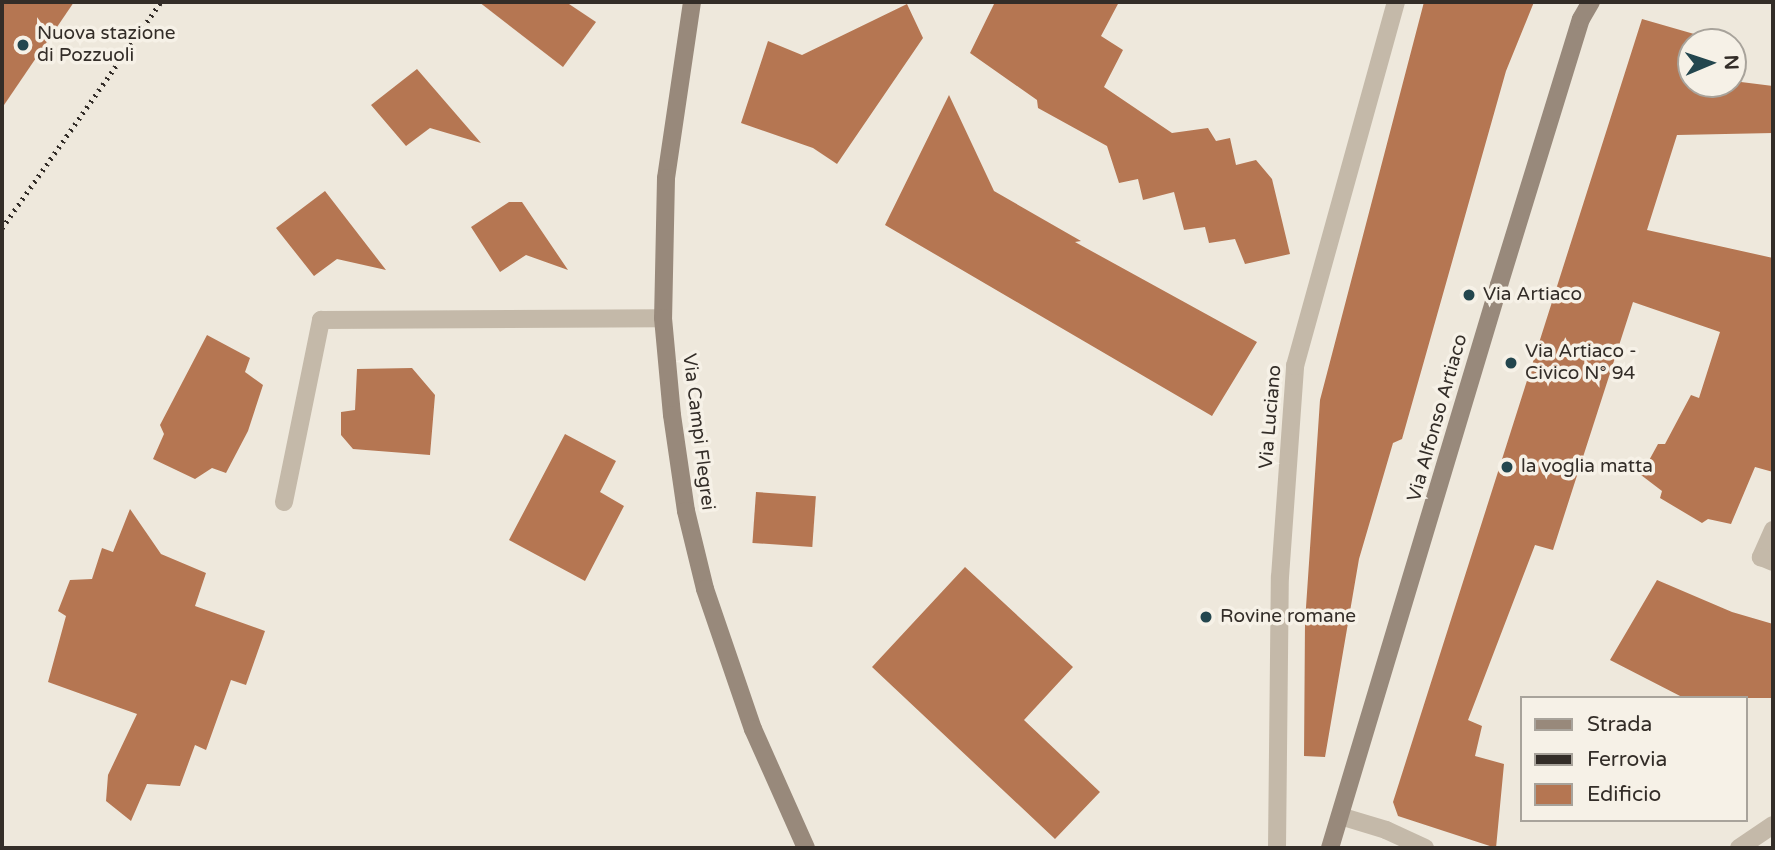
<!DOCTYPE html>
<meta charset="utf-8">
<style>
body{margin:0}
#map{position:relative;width:1775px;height:850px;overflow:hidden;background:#eee8dc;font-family:"Varela Round",sans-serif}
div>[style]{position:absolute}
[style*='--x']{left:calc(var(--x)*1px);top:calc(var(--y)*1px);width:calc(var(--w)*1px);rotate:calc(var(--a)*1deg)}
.building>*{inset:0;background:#b57652;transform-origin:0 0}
.lane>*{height:18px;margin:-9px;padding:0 9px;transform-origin:9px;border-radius:9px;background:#c4b9a9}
.street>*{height:18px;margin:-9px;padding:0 9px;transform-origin:9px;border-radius:9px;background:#c4b9a9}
.secondary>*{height:18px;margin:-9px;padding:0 9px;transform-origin:9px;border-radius:9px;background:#98897b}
.rail>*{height:5px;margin-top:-2.5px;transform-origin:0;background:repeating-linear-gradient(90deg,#332d28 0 2px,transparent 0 7px)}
.dots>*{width:19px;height:19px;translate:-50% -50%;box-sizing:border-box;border:4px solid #f6f1e7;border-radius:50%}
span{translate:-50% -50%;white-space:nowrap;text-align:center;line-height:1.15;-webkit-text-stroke:7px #f6f1e7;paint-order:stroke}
.poi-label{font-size:19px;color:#332d28}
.left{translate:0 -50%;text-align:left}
.street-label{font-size:19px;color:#332d28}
.frame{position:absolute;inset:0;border:4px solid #332d28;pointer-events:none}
.legend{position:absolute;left:1520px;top:696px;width:228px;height:126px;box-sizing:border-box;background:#f6f1e7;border:2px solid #a8a39b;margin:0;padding:9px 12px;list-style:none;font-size:21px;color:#332d28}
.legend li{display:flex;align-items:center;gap:14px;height:35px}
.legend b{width:35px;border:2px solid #a8a39b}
.north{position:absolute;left:1677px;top:28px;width:70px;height:70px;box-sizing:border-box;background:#f6f1e7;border:2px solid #a8a39b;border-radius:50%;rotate:88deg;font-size:19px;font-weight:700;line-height:28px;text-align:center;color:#332d28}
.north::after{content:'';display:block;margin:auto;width:24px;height:32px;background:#23464e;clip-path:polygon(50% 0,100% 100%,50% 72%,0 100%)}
</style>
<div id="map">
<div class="building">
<div style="clip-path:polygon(2px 2px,74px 2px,2px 108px)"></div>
<div style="clip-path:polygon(479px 2px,566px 2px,596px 22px,563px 67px)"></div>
<div style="clip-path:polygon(995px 2px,1119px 2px,1101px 36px,1123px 50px,1104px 87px,1172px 133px,1208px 128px,1216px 141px,1230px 138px,1236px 165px,1256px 160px,1272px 179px,1290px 254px,1245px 264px,1235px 239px,1209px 243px,1205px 227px,1184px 230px,1174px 192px,1143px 200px,1138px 179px,1119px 183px,1107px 146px,1038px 108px,1037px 100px,970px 53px)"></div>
<div style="clip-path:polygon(1424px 2px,1534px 2px,1506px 71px,1402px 439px,1393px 443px,1359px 559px,1325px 757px,1304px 756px,1305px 622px,1320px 400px)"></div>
<div style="clip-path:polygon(907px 4px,923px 38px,837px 164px,813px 148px,741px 123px,768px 41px,802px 55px)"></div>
<div style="clip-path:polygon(1642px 19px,1708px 38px,1691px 42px,1691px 84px,1733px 81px,1773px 86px,1773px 133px,1677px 135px,1647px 230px,1773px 258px,1773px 472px,1755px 467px,1731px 524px,1708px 519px,1702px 523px,1660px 498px,1662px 491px,1641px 475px,1658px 444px,1665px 444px,1691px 395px,1699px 398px,1720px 332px,1633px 302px,1553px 550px,1535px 545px,1468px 720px,1482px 726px,1475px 756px,1504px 764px,1496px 848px,1398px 816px,1393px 802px)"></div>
<div style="clip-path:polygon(417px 69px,481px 143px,430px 128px,406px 146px,371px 105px)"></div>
<div style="clip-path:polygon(949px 95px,994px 191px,1081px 241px,1075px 242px,1257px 342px,1212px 416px,885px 225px)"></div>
<div style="clip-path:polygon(325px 191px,386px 270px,337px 259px,314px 276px,276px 228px)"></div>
<div style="clip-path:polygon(509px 202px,522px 202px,568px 270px,526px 255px,500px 272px,471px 227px)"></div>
<div style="clip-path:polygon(207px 335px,250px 358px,245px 372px,263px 385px,248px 431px,226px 473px,212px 468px,195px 479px,153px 459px,164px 434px,160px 425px)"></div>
<div style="clip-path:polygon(412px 368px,435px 395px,430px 455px,353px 449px,341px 435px,341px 412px,355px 410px,357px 369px)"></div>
<div style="clip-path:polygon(565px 434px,616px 461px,600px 492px,624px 506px,585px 581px,509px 540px)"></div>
<div style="left:756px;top:492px;width:60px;height:51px;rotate:4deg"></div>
<div style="clip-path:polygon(130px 509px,161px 554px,206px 573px,195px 606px,265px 631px,246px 685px,231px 680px,206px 750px,195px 745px,180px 786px,147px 784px,131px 821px,106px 801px,108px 775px,137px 714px,48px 682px,66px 616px,58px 611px,70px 580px,92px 579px,102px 548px,113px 552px)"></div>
<div style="clip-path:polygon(965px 567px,1073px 667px,1024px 720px,1100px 792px,1055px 839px,872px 667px)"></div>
<div style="clip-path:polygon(1657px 580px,1732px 612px,1773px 624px,1773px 698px,1684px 698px,1610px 660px)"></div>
</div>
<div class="lane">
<div style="--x:284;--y:502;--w:186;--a:-78.5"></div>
<div style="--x:321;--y:320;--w:342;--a:-0.3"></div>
</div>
<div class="street">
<div style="--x:1773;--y:530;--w:30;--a:114"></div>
<div style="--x:1761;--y:557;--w:13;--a:23"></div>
<div style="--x:1340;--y:816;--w:48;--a:16.9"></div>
<div style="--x:1386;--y:830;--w:43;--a:24.8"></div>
<div style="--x:1277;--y:848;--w:271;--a:-89.4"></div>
<div style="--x:1280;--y:577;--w:212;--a:-85.9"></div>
<div style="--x:1295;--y:366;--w:378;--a:-74.5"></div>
<div style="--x:1739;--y:848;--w:41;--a:-34.1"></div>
</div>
<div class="secondary">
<div style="--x:692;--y:2;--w:178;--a:98.4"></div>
<div style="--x:666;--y:178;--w:140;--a:91.2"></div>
<div style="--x:663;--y:318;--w:97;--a:84.7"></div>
<div style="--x:672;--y:415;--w:97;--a:81.7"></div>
<div style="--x:686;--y:511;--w:80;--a:76.3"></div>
<div style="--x:705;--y:589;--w:148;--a:71.1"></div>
<div style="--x:753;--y:729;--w:130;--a:66"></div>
<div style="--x:1330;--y:848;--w:588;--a:-73.29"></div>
<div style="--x:1499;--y:285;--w:278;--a:-72.9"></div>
<div style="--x:1581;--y:19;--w:20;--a:-60"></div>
</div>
<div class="rail">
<div style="--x:2;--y:228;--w:276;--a:-54.9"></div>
</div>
<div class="dots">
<div style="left:23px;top:45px;background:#23464e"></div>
<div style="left:1469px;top:295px;background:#23464e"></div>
<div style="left:1511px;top:363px;background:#23464e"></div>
<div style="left:1507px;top:467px;background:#23464e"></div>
<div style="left:1206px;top:617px;background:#23464e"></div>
</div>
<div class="poi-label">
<span class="left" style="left:37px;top:45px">Nuova stazione<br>di Pozzuoli</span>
<span class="left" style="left:1483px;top:295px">Via Artiaco</span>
<span class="left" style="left:1525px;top:363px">Via Artiaco -<br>Civico N° 94</span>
<span class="left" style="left:1521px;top:467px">la voglia matta</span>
<span class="left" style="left:1220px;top:617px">Rovine romane</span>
</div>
<div class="street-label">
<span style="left:1271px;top:417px;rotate:-85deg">Via Luciano</span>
<span style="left:1438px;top:418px;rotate:-74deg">Via Alfonso Artiaco</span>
<span style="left:698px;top:432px;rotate:83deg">Via Campi Flegrei</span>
</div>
<div class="frame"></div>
<ul class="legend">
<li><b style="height:9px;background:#98897b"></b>Strada</li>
<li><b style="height:9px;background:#332d28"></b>Ferrovia</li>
<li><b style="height:19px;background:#b57652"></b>Edificio</li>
</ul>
<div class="north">N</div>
</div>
